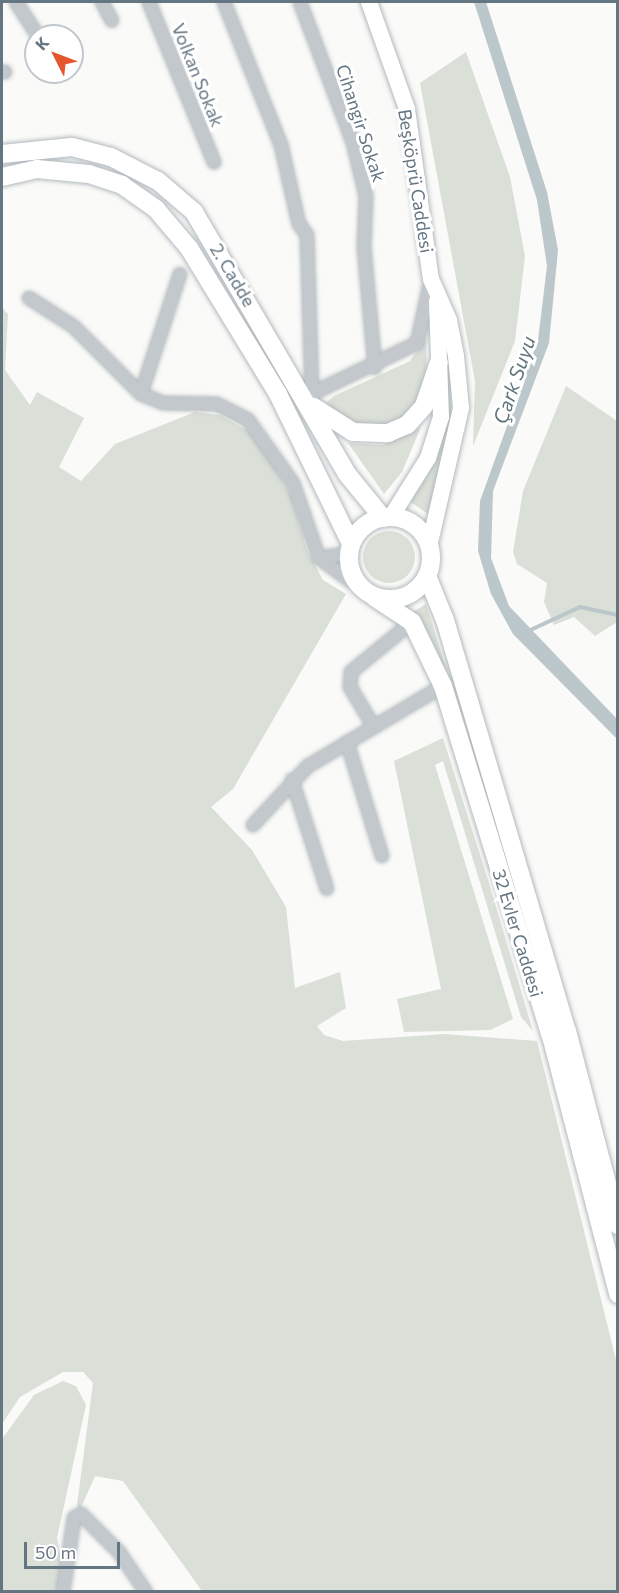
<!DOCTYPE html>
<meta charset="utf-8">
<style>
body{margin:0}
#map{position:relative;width:619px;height:1593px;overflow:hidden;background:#fafaf8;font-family:Commissioner,sans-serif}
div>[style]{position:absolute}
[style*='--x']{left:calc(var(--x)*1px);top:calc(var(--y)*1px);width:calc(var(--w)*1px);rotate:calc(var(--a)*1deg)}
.green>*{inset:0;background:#dadfd7}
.round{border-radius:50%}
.water>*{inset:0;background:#bbc7cb}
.stream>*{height:4px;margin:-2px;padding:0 2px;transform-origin:2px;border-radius:2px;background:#bbc7cb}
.roads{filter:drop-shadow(0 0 2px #b3babf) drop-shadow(0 0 2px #b3babf)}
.street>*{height:12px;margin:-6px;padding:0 6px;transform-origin:6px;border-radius:6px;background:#c3c8cc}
.secondary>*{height:16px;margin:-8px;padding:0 8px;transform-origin:8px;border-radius:8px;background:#fff}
.primary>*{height:18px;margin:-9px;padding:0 9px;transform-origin:9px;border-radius:9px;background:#fff}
.primary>.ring{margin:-9px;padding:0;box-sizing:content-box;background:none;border:18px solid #fff;border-radius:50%}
span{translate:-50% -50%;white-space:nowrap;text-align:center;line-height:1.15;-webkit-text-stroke:6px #fff;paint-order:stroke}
.street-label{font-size:18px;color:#657683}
.water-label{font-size:20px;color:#60757c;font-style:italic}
.frame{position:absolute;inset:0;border:3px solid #657683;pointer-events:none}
.north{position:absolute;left:24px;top:24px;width:60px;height:60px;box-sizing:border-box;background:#fff;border:2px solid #c1c8cd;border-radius:50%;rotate:312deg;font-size:16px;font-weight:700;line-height:24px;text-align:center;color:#657683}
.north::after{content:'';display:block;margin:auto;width:21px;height:27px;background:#e4572e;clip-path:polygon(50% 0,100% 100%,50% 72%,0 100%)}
.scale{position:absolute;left:24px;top:1542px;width:96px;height:27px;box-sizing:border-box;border:3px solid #657683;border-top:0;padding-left:8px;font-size:18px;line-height:21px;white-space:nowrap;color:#657683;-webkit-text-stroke:4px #fff;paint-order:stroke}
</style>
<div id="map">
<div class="green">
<div style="clip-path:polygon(466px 52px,510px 177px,525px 256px,515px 341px,473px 446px,475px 381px,420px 83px)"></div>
<div style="clip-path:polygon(2px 307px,8px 314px,5px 370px,30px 405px,37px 392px,84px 418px,59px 467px,81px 481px,115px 444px,195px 412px,220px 415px,257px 436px,291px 496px,307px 550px,323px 580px,346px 594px,233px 789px,211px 807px,252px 850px,286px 907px,295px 988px,340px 972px,346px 1008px,317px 1026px,324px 1035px,343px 1041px,444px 1034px,537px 1041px,617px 1364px,617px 1591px,202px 1591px,123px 1481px,95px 1476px,80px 1510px,77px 1505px,93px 1383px,83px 1372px,63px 1372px,20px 1397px,2px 1424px)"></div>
<div style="clip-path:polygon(426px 338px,427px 379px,418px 404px,397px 422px,368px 429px,331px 412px,326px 403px,334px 396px,410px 361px)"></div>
<div style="clip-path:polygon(448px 343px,451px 422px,428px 514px,409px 501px,448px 391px)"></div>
<div style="clip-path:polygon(566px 386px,617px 421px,617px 622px,595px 636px,574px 617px,554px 625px,544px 602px,547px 583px,517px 564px,513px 552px,523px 491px)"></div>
<div style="clip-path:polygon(421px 427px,402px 472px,384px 494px,348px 443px,383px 445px)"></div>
<div class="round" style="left:363px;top:531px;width:52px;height:52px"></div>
<div style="clip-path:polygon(426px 604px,487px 799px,484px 799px,440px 660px,413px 612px)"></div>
<div style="clip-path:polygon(443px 738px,488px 880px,533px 1031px,521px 1017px,443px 761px,435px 765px,513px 1019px,490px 1030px,404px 1032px,397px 999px,441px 989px,394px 761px)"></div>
<div style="clip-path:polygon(63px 1381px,76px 1386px,86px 1405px,57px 1538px,64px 1573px,60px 1591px,2px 1592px,2px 1439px,34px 1395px)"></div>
</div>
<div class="water">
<div style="clip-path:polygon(474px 2px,486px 2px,547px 192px,558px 250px,549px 343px,493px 491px,491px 558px,509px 606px,617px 719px,617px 739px,513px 634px,491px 594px,478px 551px,480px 501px,538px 340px,547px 266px,537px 200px)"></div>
</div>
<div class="stream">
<div style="--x:524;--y:633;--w:62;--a:-24.9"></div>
<div style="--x:580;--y:607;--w:39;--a:12"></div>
</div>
<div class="roads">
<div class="street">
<div style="--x:16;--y:2;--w:40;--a:57.1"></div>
<div style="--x:102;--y:2;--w:21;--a:62"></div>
<div style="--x:149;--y:2;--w:173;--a:67.9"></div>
<div style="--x:224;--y:2;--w:154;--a:68.3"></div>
<div style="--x:281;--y:145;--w:81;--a:77.2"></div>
<div style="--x:299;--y:224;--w:14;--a:54"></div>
<div style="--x:307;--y:235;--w:158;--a:88.2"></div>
<div style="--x:300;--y:2;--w:150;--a:69.3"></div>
<div style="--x:353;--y:142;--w:56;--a:76.5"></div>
<div style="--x:366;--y:196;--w:51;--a:92.2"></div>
<div style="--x:364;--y:247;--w:121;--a:84.8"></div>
<div style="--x:2;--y:72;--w:3;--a:0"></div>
<div style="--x:29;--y:298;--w:52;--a:32.5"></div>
<div style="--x:73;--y:326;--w:96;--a:45"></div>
<div style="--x:141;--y:394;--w:24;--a:22"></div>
<div style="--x:163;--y:403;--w:54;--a:1.1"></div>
<div style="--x:217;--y:404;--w:35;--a:27"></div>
<div style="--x:248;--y:420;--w:77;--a:54.5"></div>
<div style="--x:293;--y:483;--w:79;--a:70.9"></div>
<div style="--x:319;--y:558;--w:30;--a:-9"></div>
<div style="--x:141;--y:394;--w:126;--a:-72"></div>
<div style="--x:307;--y:396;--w:122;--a:-25.7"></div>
<div style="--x:417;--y:343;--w:66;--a:-77.7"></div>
<div style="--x:319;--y:558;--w:54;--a:36"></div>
<div style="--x:374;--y:727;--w:47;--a:-121"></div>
<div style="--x:350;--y:687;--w:15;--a:-86"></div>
<div style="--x:351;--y:672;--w:79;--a:-39.3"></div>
<div style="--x:347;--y:742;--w:119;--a:72.9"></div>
<div style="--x:292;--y:780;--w:114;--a:72.2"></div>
<div style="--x:253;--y:825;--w:81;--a:-47"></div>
<div style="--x:308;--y:766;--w:157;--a:-30.7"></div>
<div style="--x:63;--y:1592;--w:75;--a:-81.5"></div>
<div style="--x:74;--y:1518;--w:8;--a:-30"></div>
<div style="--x:81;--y:1514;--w:54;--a:45"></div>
<div style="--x:119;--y:1552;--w:48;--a:56"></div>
</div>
<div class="secondary">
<div style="--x:369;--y:2;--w:114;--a:70.4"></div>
<div style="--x:407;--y:109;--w:172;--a:82"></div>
<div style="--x:431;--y:279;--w:45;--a:66.3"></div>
<div style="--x:449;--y:320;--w:37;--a:79"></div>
<div style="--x:456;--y:356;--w:52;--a:84.5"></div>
<div style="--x:461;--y:408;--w:143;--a:103"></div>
<div style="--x:391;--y:517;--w:70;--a:-57.9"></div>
<div style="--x:428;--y:458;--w:43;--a:-72.4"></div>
<div style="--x:441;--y:417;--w:116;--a:-92"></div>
</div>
<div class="primary">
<div style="--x:2;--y:154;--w:70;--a:-5.7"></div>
<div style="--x:72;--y:147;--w:40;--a:14.4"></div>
<div style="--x:111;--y:157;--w:53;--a:27.1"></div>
<div style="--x:158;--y:181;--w:48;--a:40.7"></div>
<div style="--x:194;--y:212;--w:303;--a:59.7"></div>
<div style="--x:347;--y:474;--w:57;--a:50.7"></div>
<div style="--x:2;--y:177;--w:36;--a:-13"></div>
<div style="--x:37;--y:169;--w:52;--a:5.5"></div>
<div style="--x:89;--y:174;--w:35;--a:18"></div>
<div style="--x:122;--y:185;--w:42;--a:35.2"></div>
<div style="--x:156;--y:209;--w:51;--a:49.8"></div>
<div style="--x:189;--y:248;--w:171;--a:58.6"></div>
<div style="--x:278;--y:394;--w:167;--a:64"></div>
<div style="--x:314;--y:407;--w:46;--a:32.7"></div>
<div style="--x:353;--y:432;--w:35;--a:2"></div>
<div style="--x:388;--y:433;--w:21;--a:-23"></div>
<div style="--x:407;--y:425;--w:25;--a:-48"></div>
<div style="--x:424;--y:406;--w:46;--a:-71.2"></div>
<div class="ring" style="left:349px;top:517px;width:64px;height:64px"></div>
<div style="--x:427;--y:576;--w:48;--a:67.8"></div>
<div style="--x:445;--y:620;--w:429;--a:73.5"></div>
<div style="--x:567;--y:1031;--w:201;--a:75.3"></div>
<div style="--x:374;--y:597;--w:45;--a:33.3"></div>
<div style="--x:412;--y:622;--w:71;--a:64.2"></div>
<div style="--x:443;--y:686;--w:366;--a:72.9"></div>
<div style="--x:551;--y:1036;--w:267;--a:75.4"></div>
</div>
</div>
<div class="street-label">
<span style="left:198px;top:75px;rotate:68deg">Volkan Sokak</span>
<span style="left:361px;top:123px;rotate:72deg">Cihangir Sokak</span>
<span style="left:416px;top:181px;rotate:81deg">Beşköprü Caddesi</span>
<span style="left:233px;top:275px;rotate:59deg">2. Cadde</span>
<span style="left:518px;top:933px;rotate:73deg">32 Evler Caddesi</span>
</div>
<div class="water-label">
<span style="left:514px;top:380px;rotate:-71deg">Çark Suyu</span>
</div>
<div class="frame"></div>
<div class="north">K</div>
<div class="scale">50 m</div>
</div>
